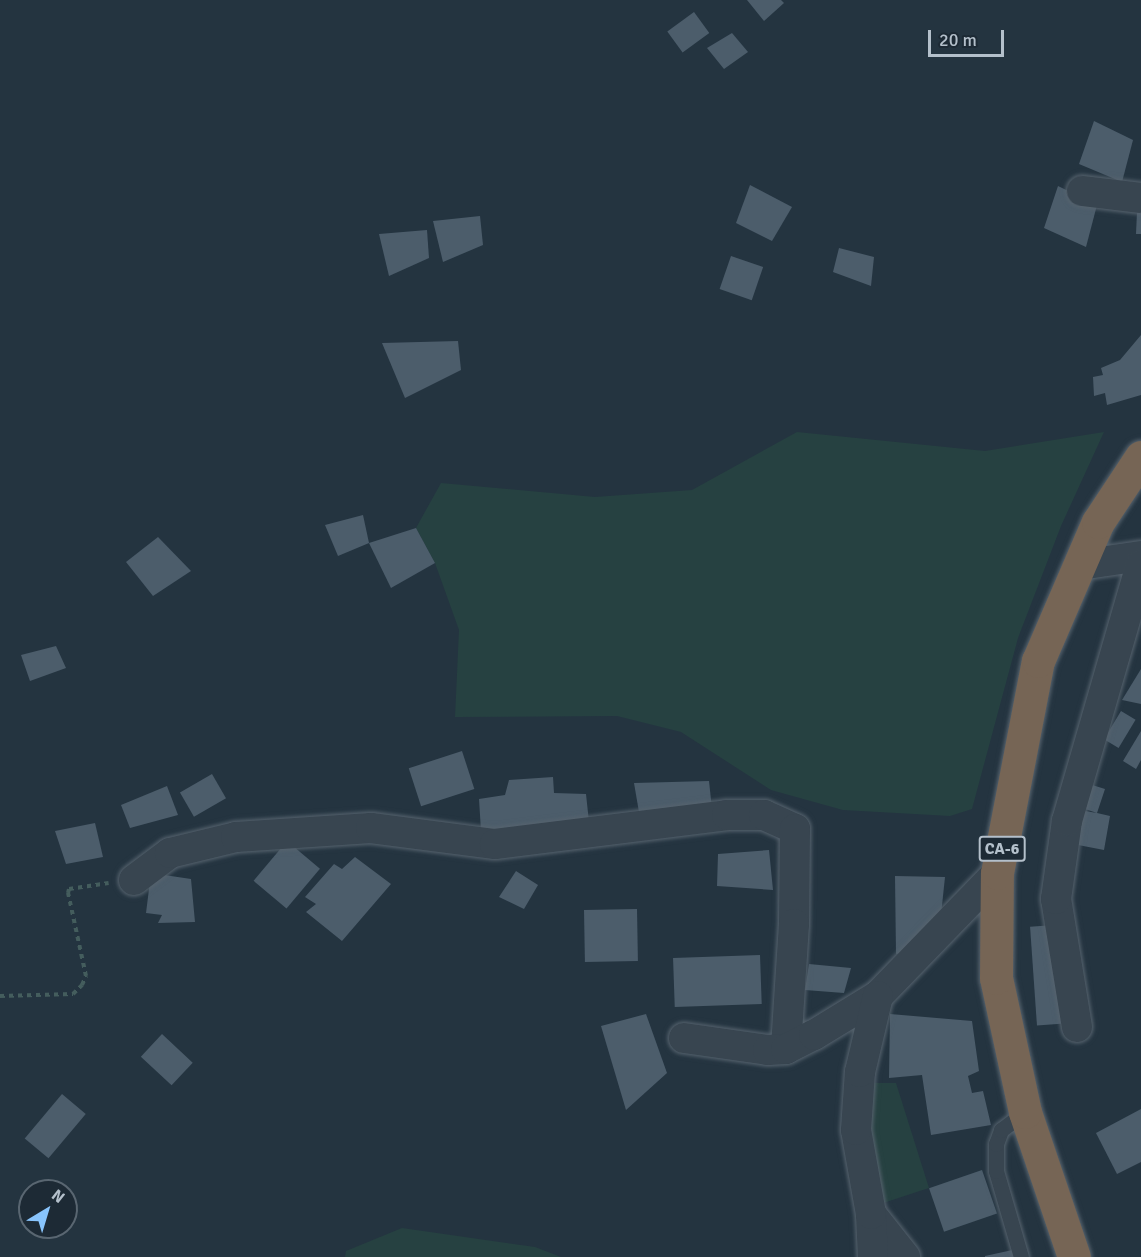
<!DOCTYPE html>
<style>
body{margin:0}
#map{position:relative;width:1141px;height:1257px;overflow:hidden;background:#243440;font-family:Signika,sans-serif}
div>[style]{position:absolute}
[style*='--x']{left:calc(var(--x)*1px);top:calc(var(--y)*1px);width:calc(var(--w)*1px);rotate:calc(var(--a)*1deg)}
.green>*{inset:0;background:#264141}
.building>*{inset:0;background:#4c5d6b;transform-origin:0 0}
.path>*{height:4px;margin-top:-2px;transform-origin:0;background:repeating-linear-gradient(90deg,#445d5d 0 4.5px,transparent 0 9px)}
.roads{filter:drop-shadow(0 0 2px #56636e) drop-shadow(0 0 2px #56636e)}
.lane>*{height:15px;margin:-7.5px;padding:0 7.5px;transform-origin:7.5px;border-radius:7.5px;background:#384550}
.street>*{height:30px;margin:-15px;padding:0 15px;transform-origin:15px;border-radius:15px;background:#384550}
.highway>*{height:33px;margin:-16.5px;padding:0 16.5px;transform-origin:16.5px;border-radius:16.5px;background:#766555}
span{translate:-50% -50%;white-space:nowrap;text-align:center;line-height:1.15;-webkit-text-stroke:5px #1d2a35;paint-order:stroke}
.shield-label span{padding:2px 4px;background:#1d2a35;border:2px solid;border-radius:4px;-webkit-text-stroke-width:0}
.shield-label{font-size:16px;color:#b4c0cb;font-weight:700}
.north{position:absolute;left:18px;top:1179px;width:60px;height:60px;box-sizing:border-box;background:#1d2a35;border:2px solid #596671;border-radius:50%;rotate:38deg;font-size:16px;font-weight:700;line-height:24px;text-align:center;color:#b4c0cb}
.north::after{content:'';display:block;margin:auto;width:21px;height:27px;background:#88c4fc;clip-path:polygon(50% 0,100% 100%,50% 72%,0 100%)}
.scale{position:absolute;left:928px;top:30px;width:76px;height:27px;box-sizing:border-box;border:3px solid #b4c0cb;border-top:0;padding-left:8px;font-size:18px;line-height:21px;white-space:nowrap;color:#b4c0cb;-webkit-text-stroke:4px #1d2a35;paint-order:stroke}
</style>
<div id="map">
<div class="green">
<div style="clip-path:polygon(797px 432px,985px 451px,1104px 432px,1061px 526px,1018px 638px,972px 809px,950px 816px,843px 810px,771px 790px,681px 732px,617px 716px,455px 717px,459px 630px,435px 563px,416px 528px,441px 483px,595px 497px,692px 490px)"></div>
<div style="clip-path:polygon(873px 1083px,896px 1083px,929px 1188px,877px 1205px,860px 1127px)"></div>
<div style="clip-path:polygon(402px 1228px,535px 1247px,561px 1257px,345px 1257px,346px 1251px)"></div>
</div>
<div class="building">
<div style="clip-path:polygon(747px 0,781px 0,784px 3px,764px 21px)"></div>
<div style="left:694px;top:12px;width:26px;height:33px;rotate:54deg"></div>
<div style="clip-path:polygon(732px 33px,748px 52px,724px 69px,707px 48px)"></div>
<div style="clip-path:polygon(1094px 121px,1133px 140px,1122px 182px,1079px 164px)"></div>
<div style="clip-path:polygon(750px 185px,792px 207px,772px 241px,736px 223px)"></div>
<div style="clip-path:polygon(1058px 186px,1097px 205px,1086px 247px,1044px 228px)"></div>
<div style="clip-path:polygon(1137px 212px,1141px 212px,1141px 234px,1136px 234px)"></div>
<div style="clip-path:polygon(480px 216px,483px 245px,443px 262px,433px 221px)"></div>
<div style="clip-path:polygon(427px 230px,429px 258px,389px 276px,379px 234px)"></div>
<div style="clip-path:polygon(839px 248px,874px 257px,871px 286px,833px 272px)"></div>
<div style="left:731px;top:256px;width:34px;height:35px;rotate:19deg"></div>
<div style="clip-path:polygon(1141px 335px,1141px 395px,1107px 405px,1105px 393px,1094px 396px,1093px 377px,1103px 375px,1101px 368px,1120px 360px)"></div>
<div style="clip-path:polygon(458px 341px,461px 370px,405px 398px,382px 343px)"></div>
<div style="clip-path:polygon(363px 515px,369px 543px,338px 556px,325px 525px)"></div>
<div style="clip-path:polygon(416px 528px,435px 563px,391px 588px,369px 543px)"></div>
<div style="clip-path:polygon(158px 537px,191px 571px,153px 596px,126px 562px)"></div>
<div style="clip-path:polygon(56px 646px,66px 668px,30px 681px,21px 655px)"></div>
<div style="clip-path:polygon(1141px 669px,1141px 704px,1122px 700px)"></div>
<div style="left:1121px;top:711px;width:17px;height:33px;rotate:31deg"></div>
<div style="clip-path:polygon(1141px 731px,1141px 760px,1136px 769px,1123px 761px)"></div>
<div style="left:462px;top:751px;width:40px;height:56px;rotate:72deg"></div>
<div style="left:212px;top:774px;width:28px;height:37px;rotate:60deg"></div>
<div style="clip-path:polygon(553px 777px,554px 793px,586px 794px,589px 822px,481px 831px,479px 799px,505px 795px,509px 780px)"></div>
<div style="clip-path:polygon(709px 781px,712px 809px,640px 818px,634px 783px)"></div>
<div style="clip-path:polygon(1086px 783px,1105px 789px,1097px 813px,1110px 816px,1104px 850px,1073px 844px,1079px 810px,1097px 813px,1079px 807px)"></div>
<div style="clip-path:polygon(167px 786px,178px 815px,130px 828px,121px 805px)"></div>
<div style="clip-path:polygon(95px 823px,103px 857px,66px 864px,55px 831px)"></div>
<div style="left:287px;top:841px;width:43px;height:52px;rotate:40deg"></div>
<div style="clip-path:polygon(769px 850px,773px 890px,717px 886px,718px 854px)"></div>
<div style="clip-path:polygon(355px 857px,391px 884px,342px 941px,306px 912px,316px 904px,305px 897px,334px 864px,342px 869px)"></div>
<div style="clip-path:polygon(516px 871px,538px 885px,524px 909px,499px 897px)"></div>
<div style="clip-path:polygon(151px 873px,191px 879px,195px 922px,158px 923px,162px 915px,146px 913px)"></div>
<div style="clip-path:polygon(895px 876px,945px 877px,941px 915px,910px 952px,896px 954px)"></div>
<div style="left:637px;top:909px;width:52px;height:53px;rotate:89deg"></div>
<div style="left:1054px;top:925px;width:99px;height:24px;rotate:86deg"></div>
<div style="left:760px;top:955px;width:49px;height:87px;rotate:88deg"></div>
<div style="clip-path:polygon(809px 964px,851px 968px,844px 993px,805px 990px)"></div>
<div style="clip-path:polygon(646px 1014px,667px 1073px,626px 1110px,601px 1026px)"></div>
<div style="clip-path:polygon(890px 1014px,972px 1021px,979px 1071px,968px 1076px,972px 1093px,983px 1091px,991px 1125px,931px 1135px,922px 1075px,889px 1078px)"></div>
<div style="left:162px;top:1034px;width:42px;height:31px;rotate:43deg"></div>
<div style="left:62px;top:1094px;width:31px;height:58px;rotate:40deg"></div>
<div style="clip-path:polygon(1141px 1109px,1141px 1162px,1117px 1174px,1096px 1133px)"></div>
<div style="left:982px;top:1170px;width:46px;height:56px;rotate:71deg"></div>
<div style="clip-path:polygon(1017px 1249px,1018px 1257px,985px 1257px,985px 1256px)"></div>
</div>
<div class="path">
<div style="--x:0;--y:996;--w:73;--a:-1.6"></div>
<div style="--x:73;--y:994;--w:13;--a:-45"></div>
<div style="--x:82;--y:985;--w:10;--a:-66"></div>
<div style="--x:86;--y:976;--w:85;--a:-102.2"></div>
<div style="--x:68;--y:893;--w:4;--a:-76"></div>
<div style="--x:69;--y:889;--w:40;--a:-8.5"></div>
</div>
<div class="roads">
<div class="lane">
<div style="--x:1021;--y:1257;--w:90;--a:-106.2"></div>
<div style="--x:996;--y:1171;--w:27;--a:-90"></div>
<div style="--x:996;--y:1144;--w:15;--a:-70"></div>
<div style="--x:1001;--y:1130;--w:30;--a:-37"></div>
</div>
<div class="street">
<div style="--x:1082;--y:191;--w:59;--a:6.8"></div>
<div style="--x:1080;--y:565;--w:62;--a:-8.4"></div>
<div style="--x:134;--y:880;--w:45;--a:-36.9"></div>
<div style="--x:170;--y:853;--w:68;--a:-13.6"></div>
<div style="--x:236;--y:837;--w:135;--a:-3.8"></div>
<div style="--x:371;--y:828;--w:125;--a:7.4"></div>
<div style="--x:495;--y:844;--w:234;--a:-7.1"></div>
<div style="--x:727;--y:815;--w:37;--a:0"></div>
<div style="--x:764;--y:815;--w:34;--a:24"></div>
<div style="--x:795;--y:829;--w:95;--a:90.6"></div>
<div style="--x:794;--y:924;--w:125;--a:93.7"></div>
<div style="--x:1077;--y:1027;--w:130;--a:-99.3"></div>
<div style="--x:1056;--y:899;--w:79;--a:-82"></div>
<div style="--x:1067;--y:821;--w:267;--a:-73.9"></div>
<div style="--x:684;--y:1038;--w:85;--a:8.1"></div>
<div style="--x:768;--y:1050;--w:18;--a:-3"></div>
<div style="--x:786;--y:1049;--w:31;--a:-27"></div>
<div style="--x:814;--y:1035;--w:75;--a:-31.4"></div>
<div style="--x:878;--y:996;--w:171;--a:-45.9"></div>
<div style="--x:871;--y:1214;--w:55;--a:51.7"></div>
<div style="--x:873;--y:1257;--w:43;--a:-92.7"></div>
<div style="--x:871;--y:1214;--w:85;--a:-100.1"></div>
<div style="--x:856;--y:1130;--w:58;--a:-86.1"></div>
<div style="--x:860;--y:1072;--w:78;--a:-76.7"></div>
</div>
<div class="highway">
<div style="--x:1074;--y:1257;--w:153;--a:-108.7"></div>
<div style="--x:1025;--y:1112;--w:137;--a:-102.2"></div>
<div style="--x:996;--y:978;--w:105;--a:-89.5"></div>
<div style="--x:997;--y:873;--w:216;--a:-79.1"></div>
<div style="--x:1038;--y:661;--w:151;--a:-66.7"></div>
<div style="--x:1098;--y:522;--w:78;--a:-56.5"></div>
</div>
</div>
<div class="shield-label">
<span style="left:1002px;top:849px">CA-6</span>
</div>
<div class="north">N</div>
<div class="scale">20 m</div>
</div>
